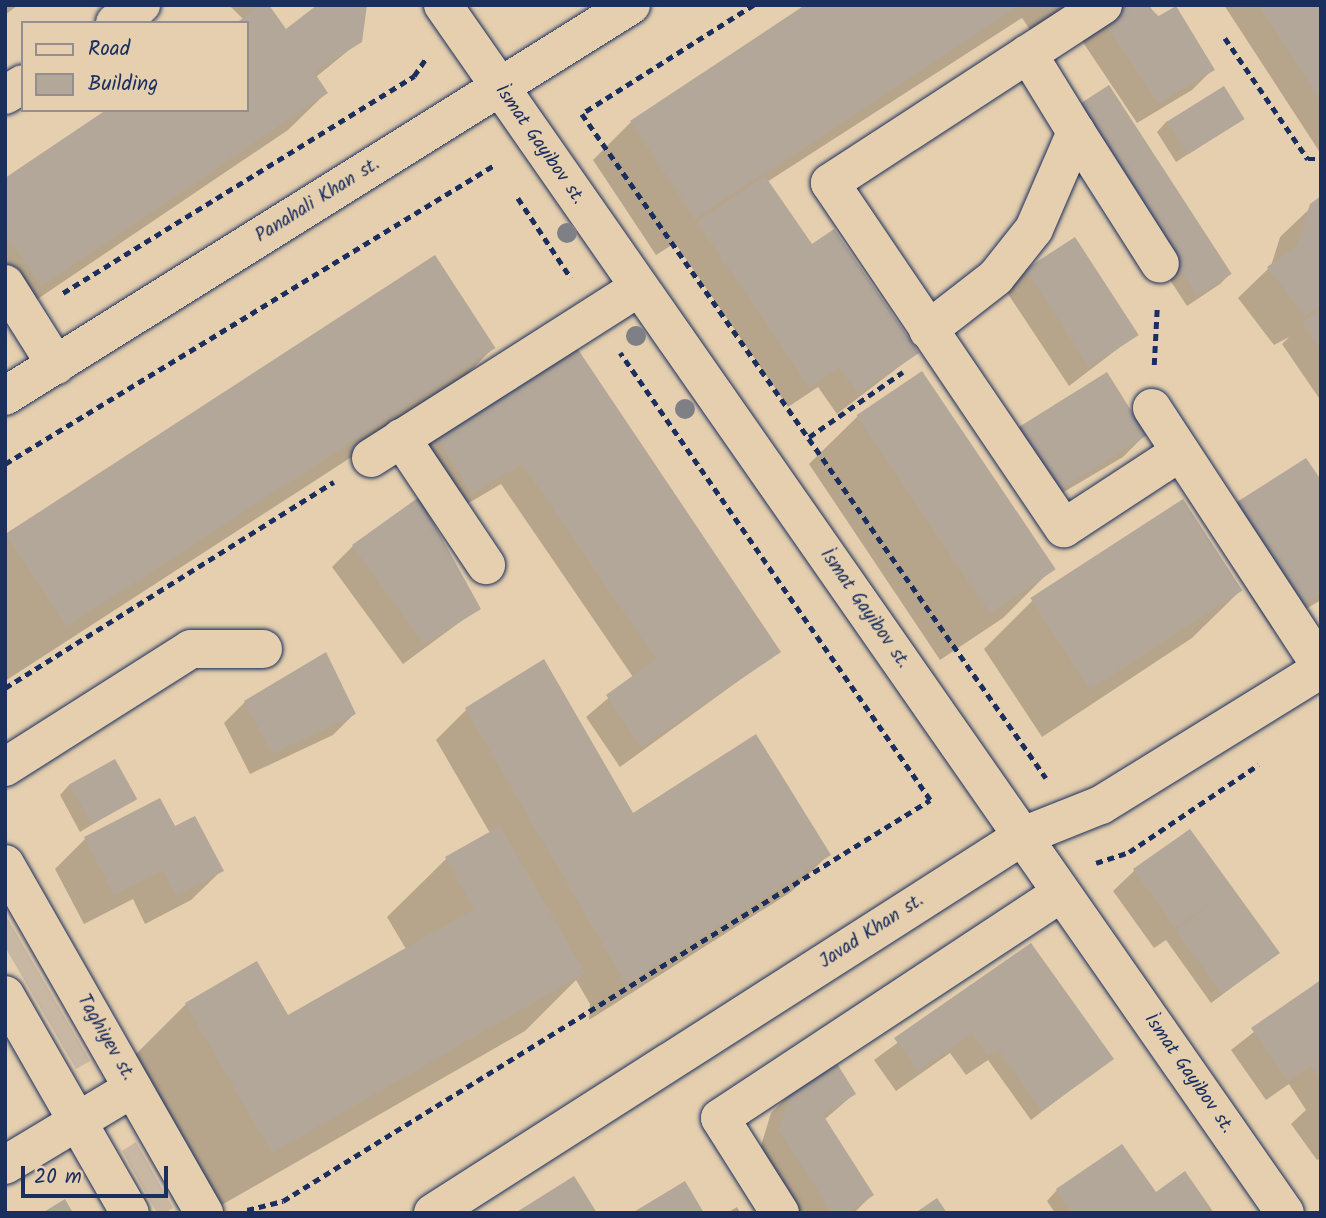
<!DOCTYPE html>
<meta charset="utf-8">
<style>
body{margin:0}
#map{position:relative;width:1326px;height:1218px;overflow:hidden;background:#e5cfae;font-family:Kalam,sans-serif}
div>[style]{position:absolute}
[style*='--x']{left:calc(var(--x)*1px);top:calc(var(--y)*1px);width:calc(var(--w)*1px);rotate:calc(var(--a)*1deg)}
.green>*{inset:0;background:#c8b7a2}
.shadow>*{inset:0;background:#0003}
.building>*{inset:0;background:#b3a79a;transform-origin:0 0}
.path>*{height:4.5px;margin-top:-2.25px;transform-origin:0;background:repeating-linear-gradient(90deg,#1b2f5e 0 7px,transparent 0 12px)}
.roads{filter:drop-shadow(0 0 2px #1b2f5e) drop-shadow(0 0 2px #1b2f5e)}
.minor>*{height:38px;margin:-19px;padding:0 19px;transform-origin:19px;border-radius:19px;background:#e5cfae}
.major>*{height:38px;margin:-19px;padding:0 19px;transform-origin:19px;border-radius:19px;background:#e5cfae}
.trees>*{width:20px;height:20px;margin:-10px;border-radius:50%;background:#7f7f86}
span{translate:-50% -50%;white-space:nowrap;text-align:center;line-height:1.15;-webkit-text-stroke:5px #e5cfae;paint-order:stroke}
.street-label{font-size:19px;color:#1b2f5e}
.frame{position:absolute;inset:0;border:7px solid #1b2f5e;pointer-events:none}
.legend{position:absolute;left:21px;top:21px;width:228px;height:91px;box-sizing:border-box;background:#e5cfae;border:2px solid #948f8e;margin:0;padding:9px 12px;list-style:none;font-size:21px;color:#1b2f5e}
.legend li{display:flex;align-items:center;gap:14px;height:35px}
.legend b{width:35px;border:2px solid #948f8e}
.scale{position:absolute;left:21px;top:1166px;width:147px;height:32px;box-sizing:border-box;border:4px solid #1b2f5e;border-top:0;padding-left:9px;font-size:21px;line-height:24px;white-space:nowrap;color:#1b2f5e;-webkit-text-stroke:5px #e5cfae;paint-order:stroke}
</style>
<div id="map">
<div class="green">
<div style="clip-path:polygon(5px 914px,90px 1061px,76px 1069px,5px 947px)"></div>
<div style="clip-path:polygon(136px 1142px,173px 1208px,165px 1213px,157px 1213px,122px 1151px)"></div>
</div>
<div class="shadow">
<div style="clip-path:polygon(5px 5px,18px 5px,5px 15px)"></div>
<div style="clip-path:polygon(229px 5px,267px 5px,285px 32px,360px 41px,316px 77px,326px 93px,288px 130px,5px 321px,5px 180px,247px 110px,247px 23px)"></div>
<div style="clip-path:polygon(811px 5px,1147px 5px,1213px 69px,1192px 90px,1137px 123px,1066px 17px,1033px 34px,1022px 18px,767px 182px,811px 247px,917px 353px,837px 414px,818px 387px,788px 407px,675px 243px,656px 255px,593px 160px,631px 122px)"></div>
<div style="clip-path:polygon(1224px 5px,1321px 5px,1321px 154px)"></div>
<div style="clip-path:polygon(1065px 119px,1230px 274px,1220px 284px,1187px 306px)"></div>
<div style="clip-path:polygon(1242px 119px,1176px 162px,1157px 132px,1167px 121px)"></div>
<div style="clip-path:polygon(1321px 198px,1321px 401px,1282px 344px,1289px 337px,1274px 345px,1238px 298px,1271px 266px,1280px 237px)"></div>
<div style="clip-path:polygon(1027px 270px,1137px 334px,1069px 386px,1006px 291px)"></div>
<div style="clip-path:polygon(494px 347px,446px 396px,5px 681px,5px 534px)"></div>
<div style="clip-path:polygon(574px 347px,778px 652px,620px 767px,586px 717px,633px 677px,501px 484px,450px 514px,415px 455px,436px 434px)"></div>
<div style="clip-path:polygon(858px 416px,1051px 570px,1003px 618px,940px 660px,809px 464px)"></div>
<div style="clip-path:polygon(1144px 436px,1123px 457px,1030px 512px,992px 451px)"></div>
<div style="clip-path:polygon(1321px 484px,1321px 600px,1272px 629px,1209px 529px)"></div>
<div style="clip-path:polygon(353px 546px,479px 608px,403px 664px,332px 567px)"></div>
<div style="clip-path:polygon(1241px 590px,1192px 638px,1042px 737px,984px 649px,1032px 601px)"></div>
<div style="clip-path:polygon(543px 662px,632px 815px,829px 854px,791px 892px,589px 1020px,590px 1004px,576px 980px,525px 1031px,213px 1210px,128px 1062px,186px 1004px,287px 1017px,406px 949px,387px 917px,446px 859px,490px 833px,436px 740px,466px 710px)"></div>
<div style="clip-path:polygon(245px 702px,354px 714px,333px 735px,250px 774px,224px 723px)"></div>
<div style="clip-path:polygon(70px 784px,135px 798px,80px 832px,60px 795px)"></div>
<div style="clip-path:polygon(159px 800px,174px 829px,222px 870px,191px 900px,145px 924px,133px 899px,84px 924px,55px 869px,85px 839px)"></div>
<div style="clip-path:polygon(1134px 871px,1229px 889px,1221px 898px,1278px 953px,1211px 1003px,1166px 940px,1154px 948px,1113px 891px)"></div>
<div style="clip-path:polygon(1031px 945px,1112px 1058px,1031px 1120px,988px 1060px,966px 1075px,950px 1053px,896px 1091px,874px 1060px)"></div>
<div style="clip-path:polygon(1319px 981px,1321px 1158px,1317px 1160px,1291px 1124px,1306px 1110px,1289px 1084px,1266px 1100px,1231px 1050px)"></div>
<div style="clip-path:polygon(793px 1091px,854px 1094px,824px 1120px,872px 1195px,854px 1213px,798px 1213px,759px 1152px,771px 1113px)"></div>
<div style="clip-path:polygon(1057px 1190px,1155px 1194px,1212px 1213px,1055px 1213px,1047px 1201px)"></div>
<div style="clip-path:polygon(737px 1207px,740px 1213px,727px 1213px)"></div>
</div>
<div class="building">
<div style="clip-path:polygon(262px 5px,269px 5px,286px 29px,317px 5px,367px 5px,362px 42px,314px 72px,328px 93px,41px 286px,5px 232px,5px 178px,106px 110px,247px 110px,247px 23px,236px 23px)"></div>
<div style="clip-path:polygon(805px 5px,1020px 5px,695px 219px,630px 121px)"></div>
<div style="clip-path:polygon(1093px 5px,1149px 5px,1157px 17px,1176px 6px,1215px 70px,1158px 103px)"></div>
<div style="clip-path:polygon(1258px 5px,1321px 5px,1321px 101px,1307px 80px)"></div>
<div style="left:1109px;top:85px;width:225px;height:41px;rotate:57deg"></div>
<div style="left:1224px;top:86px;width:39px;height:67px;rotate:58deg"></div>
<div style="clip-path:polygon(765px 176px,812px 244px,834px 229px,919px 353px,858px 394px,839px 367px,809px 388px,697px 222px)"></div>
<div style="clip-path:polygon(1321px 196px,1321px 305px,1305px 316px,1267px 267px,1297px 246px,1310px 204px)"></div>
<div style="left:1075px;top:237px;width:117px;height:59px;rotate:57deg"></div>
<div style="left:435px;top:255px;width:111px;height:512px;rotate:57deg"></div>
<div style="clip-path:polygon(1321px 309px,1321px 350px,1302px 322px)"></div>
<div style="clip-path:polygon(575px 345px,781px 652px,641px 747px,606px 695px,656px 659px,522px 464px,471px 494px,435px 433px)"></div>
<div style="left:922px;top:371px;width:239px;height:79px;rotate:56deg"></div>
<div style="left:1107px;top:372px;width:75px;height:112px;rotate:58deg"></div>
<div style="clip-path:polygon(1306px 458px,1321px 480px,1321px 593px,1294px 610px,1229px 507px)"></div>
<div style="clip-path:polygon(419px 497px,481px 609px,424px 644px,352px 545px)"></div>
<div style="left:1183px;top:499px;width:109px;height:182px;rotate:57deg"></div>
<div style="clip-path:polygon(326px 652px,356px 714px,272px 754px,244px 701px)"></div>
<div style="clip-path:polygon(544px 659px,633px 813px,756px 734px,831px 855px,626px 984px,465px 708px)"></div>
<div style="left:115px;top:759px;width:46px;height:52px;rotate:61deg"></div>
<div style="clip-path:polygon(160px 798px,175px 826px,195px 816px,224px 871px,176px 895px,163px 870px,114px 895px,84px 837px)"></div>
<div style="clip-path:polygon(500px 826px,585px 973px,272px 1153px,185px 1003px,257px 961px,288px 1015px,474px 909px,445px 857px)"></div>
<div style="clip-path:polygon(1190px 829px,1280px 953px,1222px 994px,1176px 930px,1226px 893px,1175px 928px,1133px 869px)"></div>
<div style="clip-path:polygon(1031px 943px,1114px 1059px,1042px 1111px,998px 1050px,1004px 1045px,988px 1056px,972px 1034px,918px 1071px,894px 1038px)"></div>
<div style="clip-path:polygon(1321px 980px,1321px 1080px,1311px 1065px,1288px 1081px,1251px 1028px)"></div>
<div style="clip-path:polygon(836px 1062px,856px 1094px,823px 1115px,874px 1195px,847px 1213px,832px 1213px,779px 1130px,791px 1090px)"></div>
<div style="clip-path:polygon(1122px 1144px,1156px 1192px,1185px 1171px,1214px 1213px,1072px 1213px,1056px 1189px)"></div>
<div style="clip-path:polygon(574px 1176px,597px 1213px,515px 1213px)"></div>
<div style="clip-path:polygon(685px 1181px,704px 1213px,632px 1213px)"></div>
<div style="clip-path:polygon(937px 1198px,947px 1213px,915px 1213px)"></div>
<div style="clip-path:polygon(65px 1199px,73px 1213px,42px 1213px)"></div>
</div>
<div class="path">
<div style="--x:754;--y:5;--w:204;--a:147.6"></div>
<div style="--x:582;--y:114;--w:810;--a:55.05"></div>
<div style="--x:1225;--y:38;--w:147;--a:55.6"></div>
<div style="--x:1308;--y:159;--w:13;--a:0"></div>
<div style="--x:518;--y:198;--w:96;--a:56.5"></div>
<div style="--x:63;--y:293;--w:413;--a:-31.7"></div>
<div style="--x:414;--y:76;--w:23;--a:-56"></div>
<div style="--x:1154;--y:365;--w:58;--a:-87"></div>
<div style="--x:809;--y:437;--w:114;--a:-34.7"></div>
<div style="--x:5;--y:464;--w:575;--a:-31.42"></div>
<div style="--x:5;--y:688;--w:388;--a:-32.1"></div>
<div style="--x:1096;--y:863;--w:35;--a:-18"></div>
<div style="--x:1129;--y:852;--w:156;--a:-34"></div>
<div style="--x:247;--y:1210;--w:37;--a:-14"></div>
<div style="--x:283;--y:1201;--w:761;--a:-31.79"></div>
<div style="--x:930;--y:800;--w:544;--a:-124.74"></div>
</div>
<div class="roads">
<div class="minor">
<div style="--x:443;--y:5;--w:1472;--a:55.12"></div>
<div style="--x:1103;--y:5;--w:326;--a:146.9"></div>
<div style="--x:830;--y:183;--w:417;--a:55.9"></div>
<div style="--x:1064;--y:528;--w:139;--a:-33.2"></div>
<div style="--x:115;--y:23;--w:32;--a:-35"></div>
<div style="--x:5;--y:95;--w:21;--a:-31"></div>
<div style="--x:1076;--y:132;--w:156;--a:57.5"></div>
<div style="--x:5;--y:284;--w:96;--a:57.8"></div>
<div style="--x:928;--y:330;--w:86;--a:-37.9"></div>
<div style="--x:996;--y:277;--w:61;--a:-51.6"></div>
<div style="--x:1034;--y:229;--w:106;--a:-66.6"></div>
<div style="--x:1076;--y:132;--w:92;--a:-121.6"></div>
<div style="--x:1152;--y:408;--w:308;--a:56.8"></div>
<div style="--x:401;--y:438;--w:153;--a:56.2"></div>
<div style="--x:371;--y:458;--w:317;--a:-32.5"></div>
<div style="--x:5;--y:767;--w:220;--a:-32.4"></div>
<div style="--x:191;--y:649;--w:72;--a:0"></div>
<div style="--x:5;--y:864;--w:402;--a:60.3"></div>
<div style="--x:5;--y:995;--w:251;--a:60.2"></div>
<div style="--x:5;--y:1165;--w:149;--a:-31"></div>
<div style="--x:433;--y:1213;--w:700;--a:-32.58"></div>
<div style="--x:1023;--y:836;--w:84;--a:-21.7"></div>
<div style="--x:1101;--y:805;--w:259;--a:-31.7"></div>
<div style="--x:780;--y:1213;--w:112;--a:-122.3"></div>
<div style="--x:720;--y:1118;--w:409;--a:-33.4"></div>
</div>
<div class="major">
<div style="--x:5;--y:396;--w:738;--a:-31.99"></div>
</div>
</div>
<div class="trees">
<div style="left:567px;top:233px"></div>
<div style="left:636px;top:336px"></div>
<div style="left:685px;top:409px"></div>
</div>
<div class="street-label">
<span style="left:539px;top:145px;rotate:55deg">İsmat Gayibov st.</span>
<span style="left:318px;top:201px;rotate:-32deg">Panahali Khan st.</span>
<span style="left:864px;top:609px;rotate:55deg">İsmat Gayibov st.</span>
<span style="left:872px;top:932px;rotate:-33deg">Javad Khan st.</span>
<span style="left:105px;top:1038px;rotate:60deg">Taghiyev st.</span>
<span style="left:1188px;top:1074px;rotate:55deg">İsmat Gayibov st.</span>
</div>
<div class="frame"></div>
<ul class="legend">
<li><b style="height:9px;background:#e5cfae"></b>Road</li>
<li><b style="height:19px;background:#b3a79a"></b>Building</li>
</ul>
<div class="scale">20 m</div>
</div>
